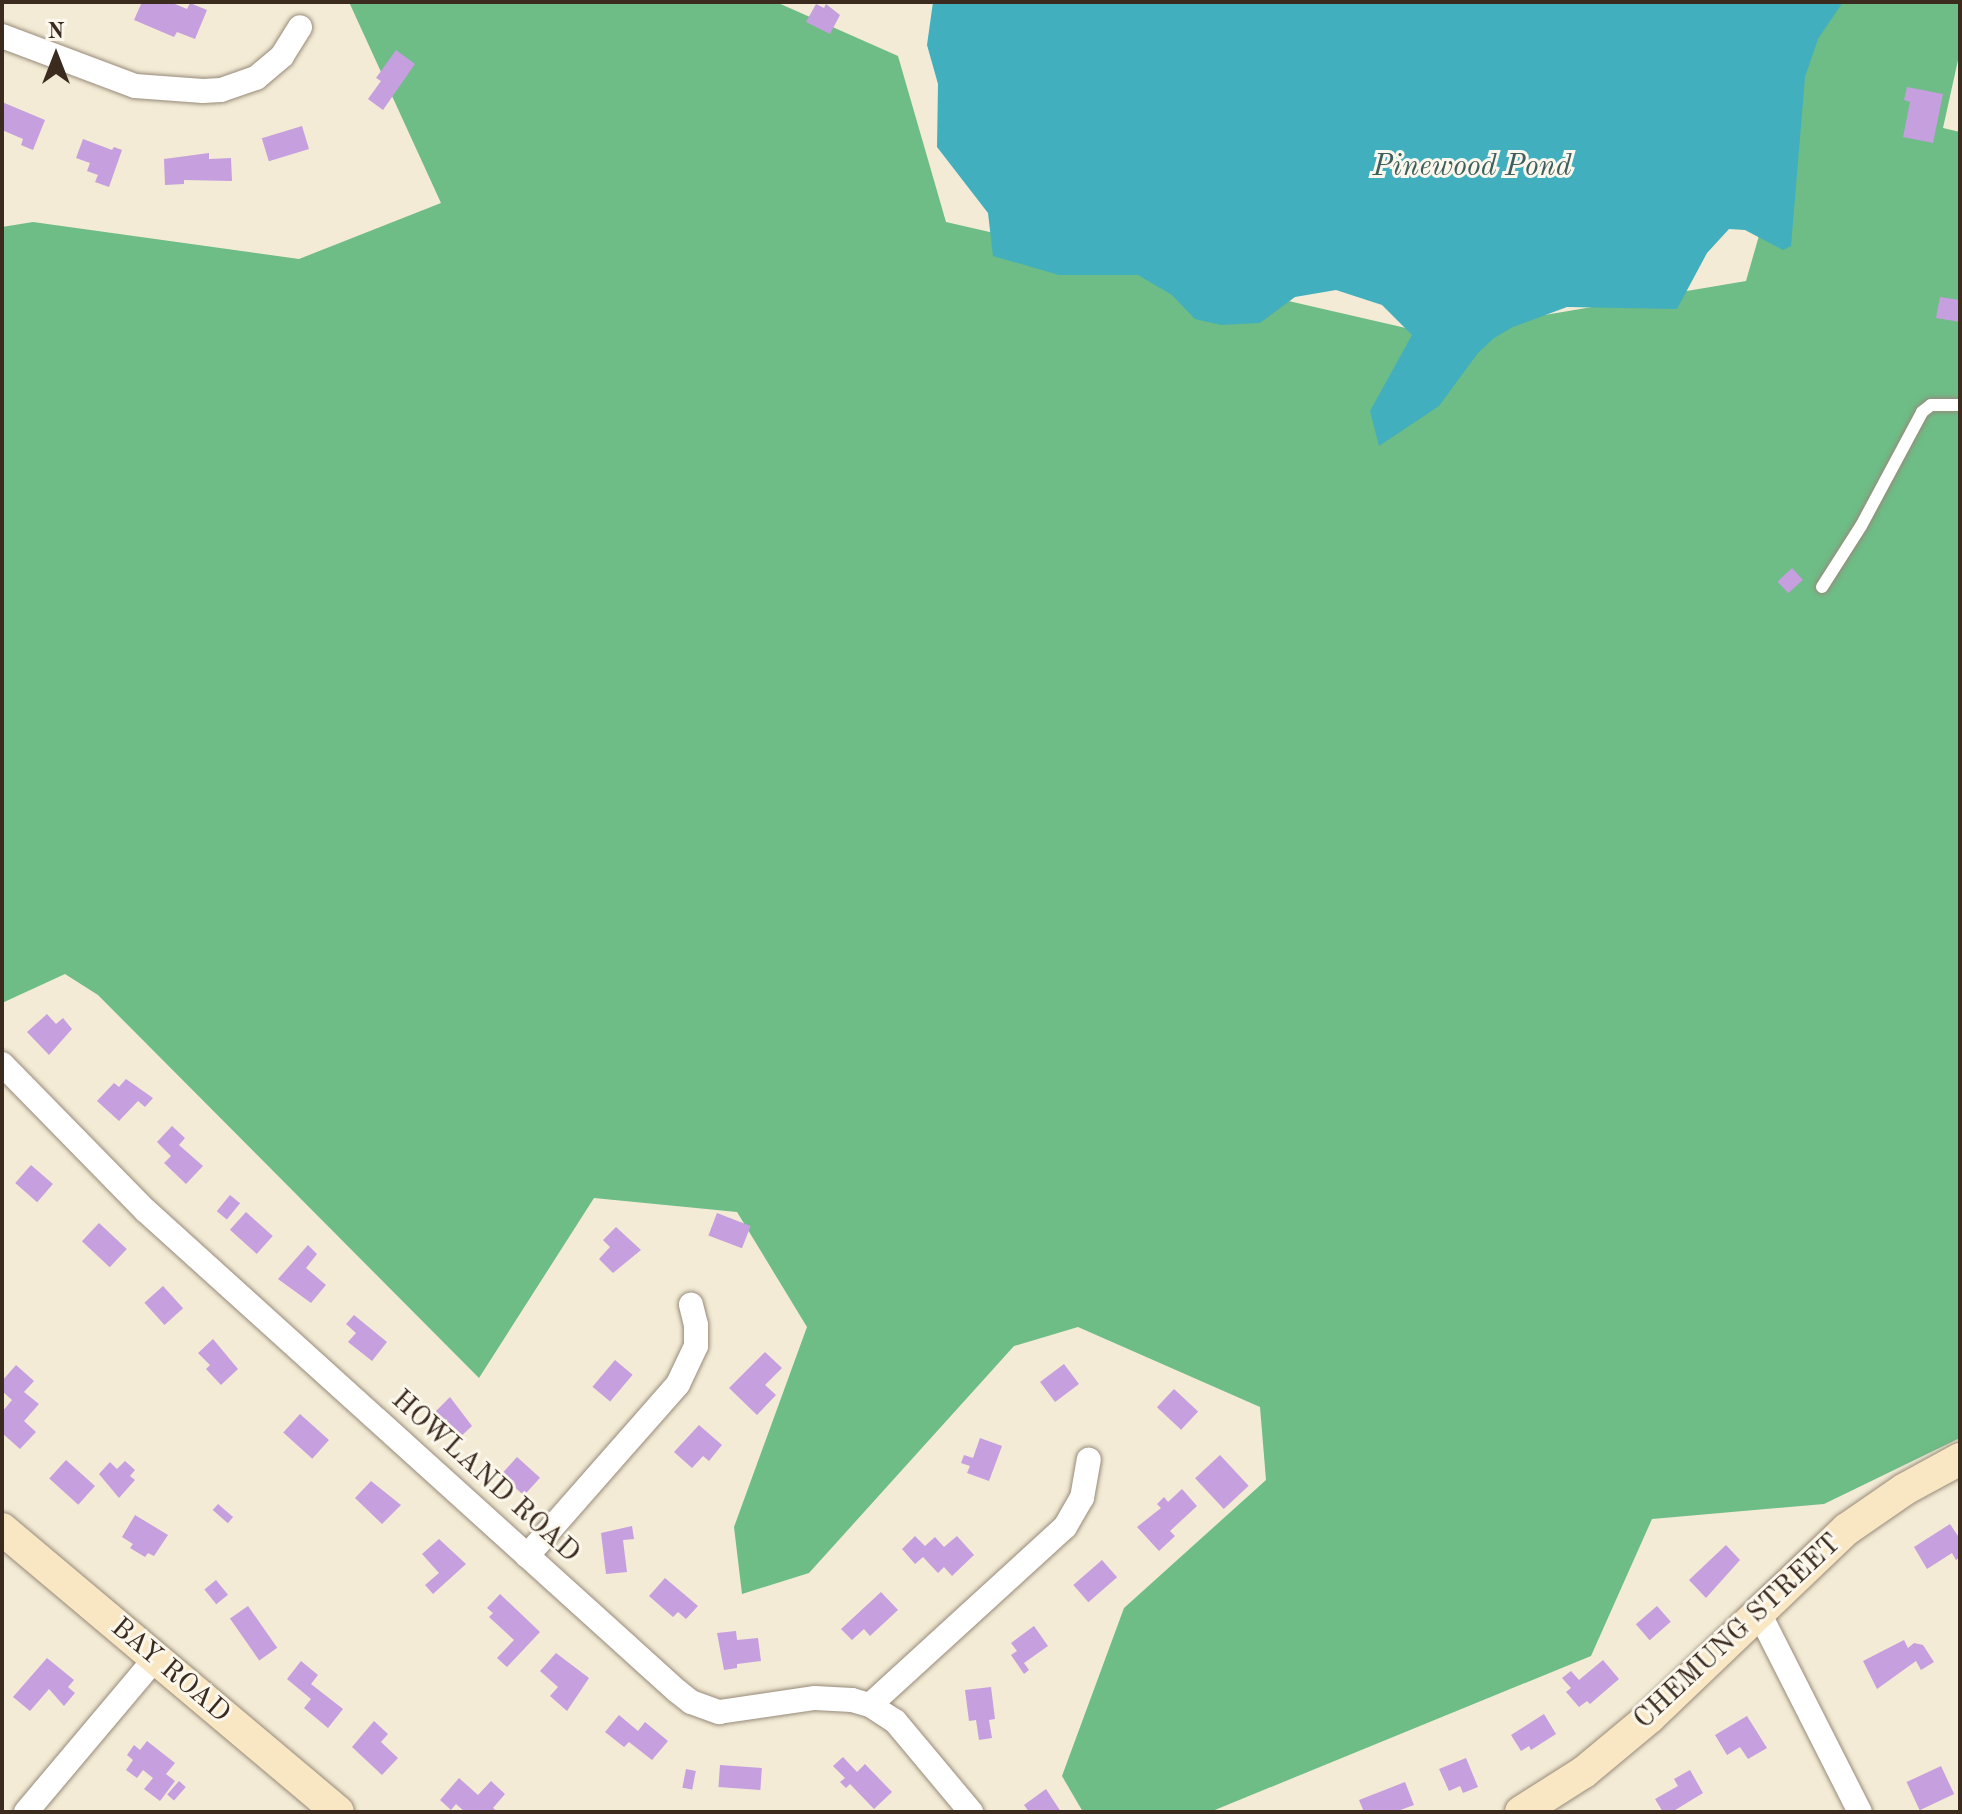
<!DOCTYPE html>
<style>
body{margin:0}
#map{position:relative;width:1962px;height:1814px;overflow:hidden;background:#f3ebd5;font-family:"Old Standard TT",serif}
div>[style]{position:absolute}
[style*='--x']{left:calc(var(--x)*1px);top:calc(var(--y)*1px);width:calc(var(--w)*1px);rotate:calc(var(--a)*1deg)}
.forest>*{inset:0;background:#6ebc86}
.water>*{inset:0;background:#41afbd}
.building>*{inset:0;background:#c59fde;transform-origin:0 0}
.roads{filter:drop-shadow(0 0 2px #978a7a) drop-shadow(0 0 2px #978a7a)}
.lane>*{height:12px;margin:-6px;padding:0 6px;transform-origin:6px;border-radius:6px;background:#fff}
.street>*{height:24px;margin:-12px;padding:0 12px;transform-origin:12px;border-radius:12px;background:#fff}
.secondary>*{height:32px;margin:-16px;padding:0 16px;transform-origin:16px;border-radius:16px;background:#f9e7c3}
span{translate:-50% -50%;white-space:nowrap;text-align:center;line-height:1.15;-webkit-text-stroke:6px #fbf7ec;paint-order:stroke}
.street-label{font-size:28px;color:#3b2a1e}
.water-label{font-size:30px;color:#3d5f5e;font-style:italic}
.frame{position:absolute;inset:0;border:4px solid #3b2a1e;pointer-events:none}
.north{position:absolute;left:16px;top:16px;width:80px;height:80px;-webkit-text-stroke:6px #fbf7ec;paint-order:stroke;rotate:0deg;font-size:22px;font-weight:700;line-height:32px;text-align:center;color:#3b2a1e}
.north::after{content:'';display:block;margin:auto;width:28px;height:36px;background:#3b2a1e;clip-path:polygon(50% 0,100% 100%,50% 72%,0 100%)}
</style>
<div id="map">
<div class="forest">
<div style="clip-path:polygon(349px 2px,776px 2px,898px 56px,946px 222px,1432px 334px,1746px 281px,1826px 2px,1960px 2px,1960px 51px,1943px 128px,1960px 132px,1960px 1438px,1824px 1504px,1652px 1519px,1591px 1656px,1210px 1812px,1083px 1812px,1062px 1776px,1124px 1608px,1266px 1480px,1260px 1407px,1078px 1327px,1014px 1346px,809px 1573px,742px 1594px,734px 1527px,807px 1327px,737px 1212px,594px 1198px,479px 1378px,98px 995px,65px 974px,2px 1003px,2px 227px,33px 222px,299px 259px,441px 203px)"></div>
</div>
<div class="water">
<div style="clip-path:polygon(933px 2px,1843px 2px,1818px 39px,1805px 77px,1791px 246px,1783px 250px,1745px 230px,1729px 229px,1707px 253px,1677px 309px,1567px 307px,1513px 327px,1494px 338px,1478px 353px,1439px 406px,1379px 446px,1370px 411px,1412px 335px,1382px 305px,1336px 290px,1295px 297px,1260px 323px,1221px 325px,1195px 319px,1172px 295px,1138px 275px,1059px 275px,993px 256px,988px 213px,937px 147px,938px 84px,927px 45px)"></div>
</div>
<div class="building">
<div style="clip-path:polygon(142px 2px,170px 2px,187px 9px,190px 3px,207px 10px,195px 39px,177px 32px,174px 37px,134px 20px)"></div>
<div style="clip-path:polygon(816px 4px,824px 8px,826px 4px,840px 15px,830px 34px,806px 22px)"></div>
<div style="clip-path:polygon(396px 50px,415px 64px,383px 110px,368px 99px,381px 81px,376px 78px)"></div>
<div style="clip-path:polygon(1907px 87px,1943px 94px,1933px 143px,1903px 137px,1910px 102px,1904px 100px)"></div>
<div style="clip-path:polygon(2px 102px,45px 120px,33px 150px,21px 145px,23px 139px,2px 130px)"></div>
<div style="left:302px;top:126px;width:24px;height:42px;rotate:73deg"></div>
<div style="clip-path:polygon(83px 139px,112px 150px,114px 147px,122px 150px,109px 187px,95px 182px,98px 175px,87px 171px,90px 163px,76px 158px)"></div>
<div style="clip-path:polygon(209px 153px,209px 159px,231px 158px,232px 181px,184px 180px,184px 184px,165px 185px,164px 159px)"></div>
<div style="clip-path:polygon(1940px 297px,1960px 300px,1960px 322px,1936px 318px)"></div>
<div style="left:1792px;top:568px;width:16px;height:20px;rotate:47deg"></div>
<div style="clip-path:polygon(47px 1014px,56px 1024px,63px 1018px,72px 1029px,49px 1055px,27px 1032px)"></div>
<div style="clip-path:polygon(126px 1079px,153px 1098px,145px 1107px,138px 1101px,119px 1121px,97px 1101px,114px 1083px,119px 1087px)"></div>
<div style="clip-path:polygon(172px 1126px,185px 1138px,179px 1145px,203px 1166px,186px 1184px,164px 1163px,171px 1156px,157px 1142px)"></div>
<div style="left:31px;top:1165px;width:29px;height:24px;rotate:41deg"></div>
<div style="left:230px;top:1195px;width:13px;height:21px;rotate:39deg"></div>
<div style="left:246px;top:1212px;width:36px;height:24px;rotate:42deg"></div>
<div style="left:717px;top:1213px;width:36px;height:24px;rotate:21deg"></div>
<div style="left:99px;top:1223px;width:38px;height:25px;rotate:43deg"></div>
<div style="clip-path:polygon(616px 1227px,641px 1250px,613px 1273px,599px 1259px,610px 1247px,603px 1240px)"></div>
<div style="clip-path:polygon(308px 1245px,317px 1254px,306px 1268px,326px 1285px,311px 1303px,278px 1279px)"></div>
<div style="left:163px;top:1286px;width:30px;height:25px;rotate:48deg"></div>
<div style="clip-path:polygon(354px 1315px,387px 1342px,372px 1361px,348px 1342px,356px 1333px,346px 1324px)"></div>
<div style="clip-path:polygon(213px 1339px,238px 1369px,221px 1385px,206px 1369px,210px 1365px,198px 1353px)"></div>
<div style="clip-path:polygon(765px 1352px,782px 1368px,765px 1385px,776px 1395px,757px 1415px,729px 1388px)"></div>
<div style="left:615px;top:1360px;width:23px;height:35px;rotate:40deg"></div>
<div style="left:1064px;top:1364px;width:25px;height:30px;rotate:53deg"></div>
<div style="clip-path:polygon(16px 1365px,34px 1381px,24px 1392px,39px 1404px,24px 1421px,36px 1432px,20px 1449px,2px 1433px,2px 1412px,12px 1400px,2px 1391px,2px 1381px)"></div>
<div style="left:1174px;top:1389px;width:33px;height:25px;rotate:43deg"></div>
<div style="clip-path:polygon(450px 1397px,472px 1426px,458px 1439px,431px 1416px)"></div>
<div style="left:300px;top:1414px;width:39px;height:25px;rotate:42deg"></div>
<div style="clip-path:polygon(699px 1425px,722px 1445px,709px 1461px,703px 1456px,692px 1468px,674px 1452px)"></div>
<div style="clip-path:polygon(980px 1438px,1002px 1446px,989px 1481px,967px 1473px,970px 1466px,961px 1463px,964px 1455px,973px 1458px)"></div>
<div style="left:1220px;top:1455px;width:42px;height:34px;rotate:47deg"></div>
<div style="left:517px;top:1457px;width:31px;height:24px;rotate:42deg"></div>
<div style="left:66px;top:1460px;width:39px;height:25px;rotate:42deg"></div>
<div style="clip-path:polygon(125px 1461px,135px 1470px,130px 1476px,135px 1480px,119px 1498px,99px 1474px,110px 1462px,117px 1469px)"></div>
<div style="clip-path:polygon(371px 1481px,401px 1505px,382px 1524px,355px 1498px)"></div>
<div style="clip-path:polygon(1182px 1489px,1197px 1506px,1170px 1531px,1175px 1536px,1159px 1551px,1137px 1527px,1161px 1508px,1157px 1504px,1164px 1497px,1168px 1502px)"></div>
<div style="left:218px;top:1504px;width:20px;height:8px;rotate:41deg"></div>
<div style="clip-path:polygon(135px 1515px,168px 1535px,154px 1556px,148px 1553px,145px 1557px,130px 1548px,133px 1544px,122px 1537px)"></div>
<div style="clip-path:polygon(1950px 1524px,1960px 1539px,1960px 1557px,1956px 1560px,1952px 1553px,1927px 1569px,1914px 1547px)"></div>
<div style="clip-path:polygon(632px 1526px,634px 1539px,623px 1540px,627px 1572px,606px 1574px,601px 1533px)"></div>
<div style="clip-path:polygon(915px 1536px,925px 1546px,935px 1537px,944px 1547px,957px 1536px,974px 1555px,952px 1576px,944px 1567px,938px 1573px,923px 1557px,915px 1564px,902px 1549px)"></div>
<div style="clip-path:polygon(439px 1539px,466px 1564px,433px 1594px,425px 1585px,439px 1573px,422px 1554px)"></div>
<div style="clip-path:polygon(1726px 1545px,1740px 1560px,1706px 1598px,1689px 1580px)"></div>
<div style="left:1102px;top:1560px;width:23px;height:38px;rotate:49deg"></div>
<div style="clip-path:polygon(665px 1578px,698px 1606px,686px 1619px,678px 1612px,673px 1617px,649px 1596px)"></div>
<div style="left:216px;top:1580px;width:19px;height:15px;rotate:51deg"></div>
<div style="clip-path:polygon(881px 1592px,898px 1610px,870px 1636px,864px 1629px,852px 1640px,841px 1629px)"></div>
<div style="clip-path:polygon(500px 1594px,540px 1632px,507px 1667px,497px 1658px,514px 1640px,489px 1617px,493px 1613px,487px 1608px)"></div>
<div style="left:248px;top:1606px;width:51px;height:22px;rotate:55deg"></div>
<div style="left:1657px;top:1606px;width:21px;height:28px;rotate:49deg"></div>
<div style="clip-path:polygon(1034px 1626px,1048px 1646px,1024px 1663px,1029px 1670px,1024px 1674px,1011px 1655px,1017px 1651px,1011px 1643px)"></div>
<div style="clip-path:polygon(736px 1631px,737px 1640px,758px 1638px,761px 1661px,737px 1664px,737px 1668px,724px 1670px,717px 1633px)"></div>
<div style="clip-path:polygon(1904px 1640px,1908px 1648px,1914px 1643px,1923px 1645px,1934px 1662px,1921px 1670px,1916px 1661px,1877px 1689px,1863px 1661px)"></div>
<div style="clip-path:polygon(556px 1653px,589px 1678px,567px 1711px,550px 1696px,558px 1687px,540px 1671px)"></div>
<div style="clip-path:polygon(47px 1658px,74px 1680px,68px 1687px,75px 1693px,64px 1706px,49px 1689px,30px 1711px,13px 1697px)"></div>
<div style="clip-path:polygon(1603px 1660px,1619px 1679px,1590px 1704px,1587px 1701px,1579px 1707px,1566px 1692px,1571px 1688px,1562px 1678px,1571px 1671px,1579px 1680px)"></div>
<div style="clip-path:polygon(301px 1661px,318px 1675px,311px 1684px,343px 1709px,328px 1728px,304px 1708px,311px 1699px,287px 1679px)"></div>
<div style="clip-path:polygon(991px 1687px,995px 1719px,989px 1720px,992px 1738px,979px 1740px,976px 1720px,969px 1721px,965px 1690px)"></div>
<div style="clip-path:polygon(1544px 1714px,1556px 1734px,1531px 1750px,1529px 1746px,1521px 1751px,1511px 1735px)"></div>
<div style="clip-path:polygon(619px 1715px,638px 1731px,645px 1722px,668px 1741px,652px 1760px,629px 1742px,624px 1747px,605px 1732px)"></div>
<div style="clip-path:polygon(1747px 1716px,1767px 1748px,1748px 1759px,1740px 1747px,1727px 1755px,1715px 1735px)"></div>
<div style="clip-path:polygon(374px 1721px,388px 1734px,381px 1742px,398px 1758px,382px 1775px,352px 1747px)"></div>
<div style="clip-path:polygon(147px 1741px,175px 1763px,166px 1774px,175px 1781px,160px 1801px,144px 1789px,153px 1778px,143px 1770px,137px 1778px,126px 1770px,133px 1760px,127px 1755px,134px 1745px,140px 1750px)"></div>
<div style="clip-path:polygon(843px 1757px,857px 1772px,865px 1764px,892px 1792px,874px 1809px,850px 1784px,846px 1788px,840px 1782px,845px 1778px,833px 1766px)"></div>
<div style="clip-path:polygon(1466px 1758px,1478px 1787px,1463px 1793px,1460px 1786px,1449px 1791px,1439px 1769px)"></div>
<div style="left:720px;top:1765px;width:42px;height:22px;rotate:4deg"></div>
<div style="left:1941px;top:1766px;width:31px;height:38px;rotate:65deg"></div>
<div style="left:686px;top:1769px;width:10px;height:19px;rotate:11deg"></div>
<div style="clip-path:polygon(1690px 1770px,1703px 1793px,1672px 1812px,1663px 1812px,1655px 1799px,1678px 1786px,1674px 1779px)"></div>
<div style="clip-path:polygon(459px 1778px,478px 1795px,491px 1781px,505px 1794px,493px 1808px,498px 1812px,465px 1812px,456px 1804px,451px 1810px,440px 1800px)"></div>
<div style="left:179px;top:1781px;width:9px;height:18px;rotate:41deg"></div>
<div style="clip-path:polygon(1405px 1782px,1414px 1805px,1395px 1812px,1364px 1812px,1359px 1800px)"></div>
<div style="clip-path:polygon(1046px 1789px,1061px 1812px,1029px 1812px,1024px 1805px)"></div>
</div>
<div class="roads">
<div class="lane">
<div style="--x:1822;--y:587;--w:72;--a:-57.4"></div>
<div style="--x:1861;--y:526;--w:129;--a:-61.8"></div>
<div style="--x:1922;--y:412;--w:11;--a:-38"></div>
<div style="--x:1931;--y:405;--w:29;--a:0"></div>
</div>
<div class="street">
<div style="--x:2;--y:36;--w:142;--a:20.6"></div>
<div style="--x:135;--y:86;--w:68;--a:4.2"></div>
<div style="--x:203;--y:91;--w:18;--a:-3"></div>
<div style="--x:221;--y:90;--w:37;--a:-19"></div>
<div style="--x:256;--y:78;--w:34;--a:-40"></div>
<div style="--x:282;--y:56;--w:34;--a:-58"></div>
<div style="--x:2;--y:1064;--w:204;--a:45.6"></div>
<div style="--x:145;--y:1210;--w:717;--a:42.12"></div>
<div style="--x:677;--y:1691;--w:18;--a:38"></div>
<div style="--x:691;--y:1702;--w:30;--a:20"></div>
<div style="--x:719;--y:1712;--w:97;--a:-8.3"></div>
<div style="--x:815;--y:1698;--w:37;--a:3"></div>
<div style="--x:852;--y:1700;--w:19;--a:16"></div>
<div style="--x:870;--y:1705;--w:30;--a:33"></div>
<div style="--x:895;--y:1721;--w:119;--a:50.1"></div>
<div style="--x:527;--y:1556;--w:229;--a:-48.7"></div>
<div style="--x:678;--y:1384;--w:42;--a:-64.7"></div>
<div style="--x:696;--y:1346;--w:21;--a:-90"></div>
<div style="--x:696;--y:1325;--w:21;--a:-104"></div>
<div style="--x:1759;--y:1613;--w:223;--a:63.1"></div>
<div style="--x:870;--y:1705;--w:264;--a:-42.4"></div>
<div style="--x:1065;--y:1527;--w:34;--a:-60"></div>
<div style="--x:1082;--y:1498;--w:39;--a:-80"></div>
<div style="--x:26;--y:1812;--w:199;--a:-49.9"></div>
</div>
<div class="secondary">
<div style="--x:2;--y:1529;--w:439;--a:40.1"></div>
<div style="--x:1521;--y:1812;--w:75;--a:-32.4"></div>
<div style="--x:1584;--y:1772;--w:86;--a:-39.8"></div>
<div style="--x:1650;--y:1717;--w:272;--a:-43.7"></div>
<div style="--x:1847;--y:1529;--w:70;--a:-34.6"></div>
<div style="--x:1905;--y:1489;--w:63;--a:-28.6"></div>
</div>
</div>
<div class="street-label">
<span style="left:485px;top:1477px;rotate:42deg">HOWLAND ROAD</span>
<span style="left:1738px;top:1632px;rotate:-43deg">CHEMUNG STREET</span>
<span style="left:170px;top:1671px;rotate:40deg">BAY ROAD</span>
</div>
<div class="water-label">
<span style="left:1472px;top:167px">Pinewood Pond</span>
</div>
<div class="frame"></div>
<div class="north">N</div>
</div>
